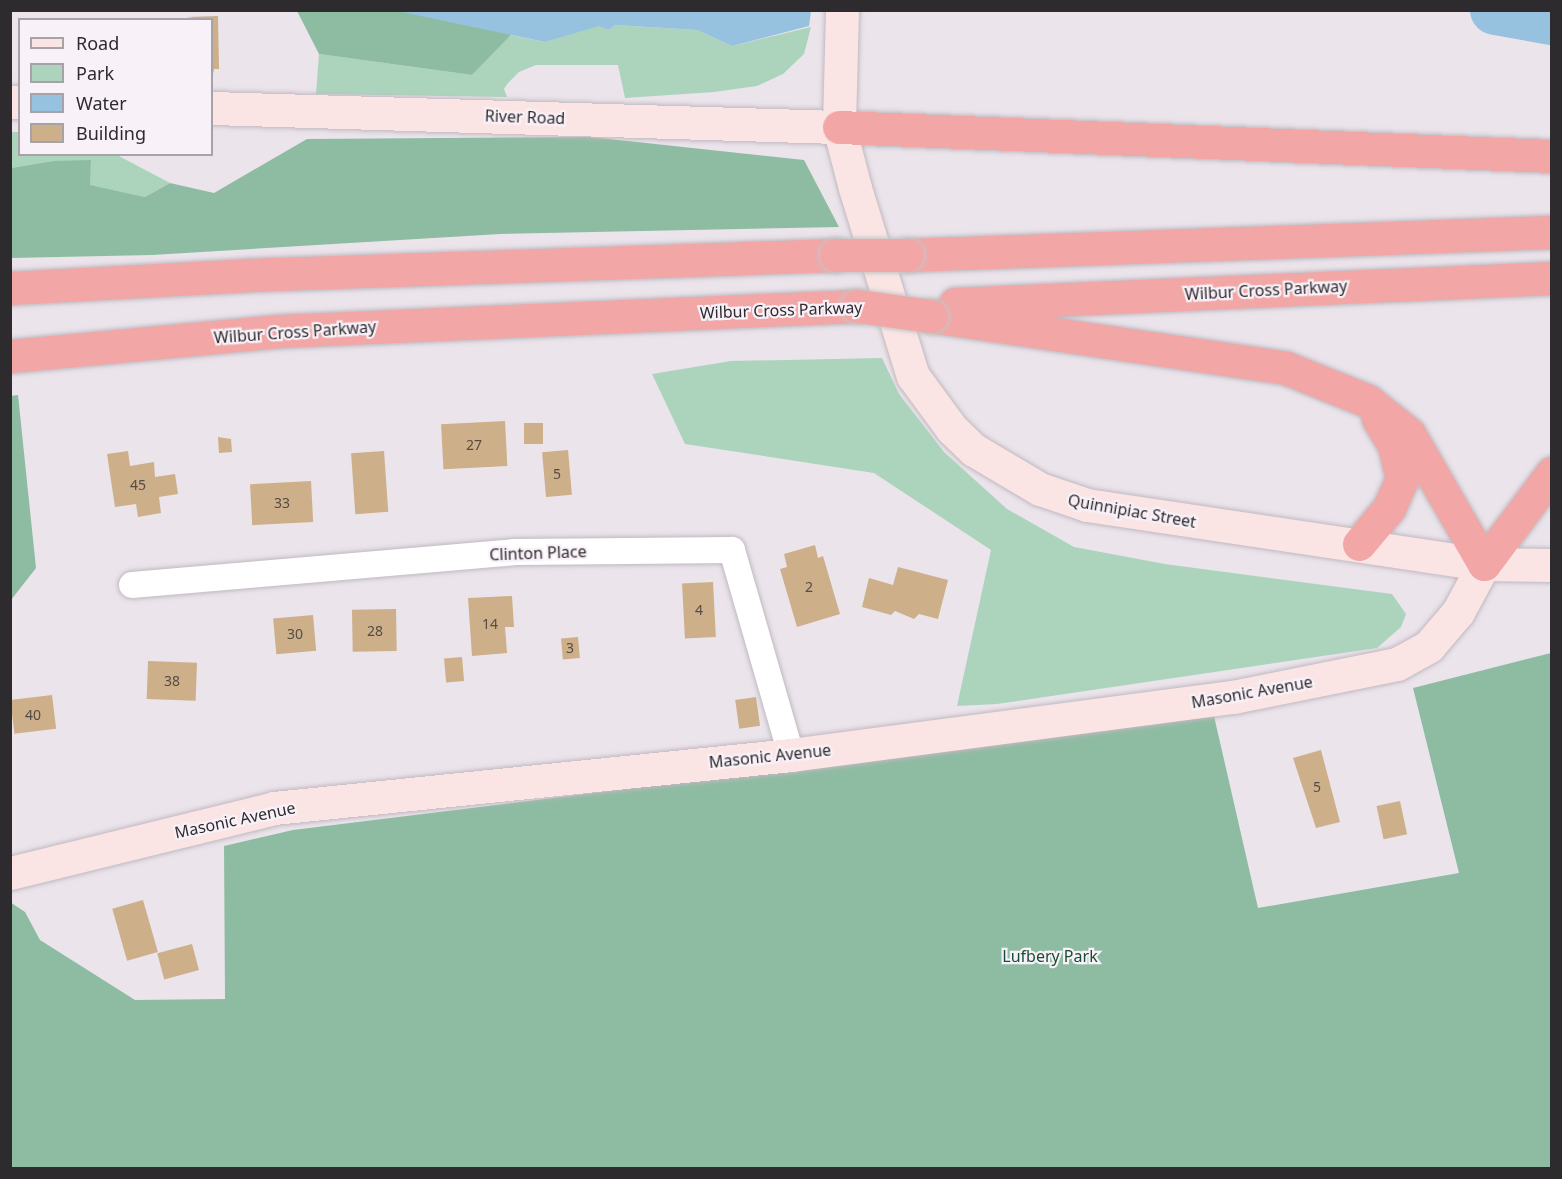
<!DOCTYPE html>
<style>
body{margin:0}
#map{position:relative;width:1562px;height:1179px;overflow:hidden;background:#ebe4eb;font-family:"Noto Sans",sans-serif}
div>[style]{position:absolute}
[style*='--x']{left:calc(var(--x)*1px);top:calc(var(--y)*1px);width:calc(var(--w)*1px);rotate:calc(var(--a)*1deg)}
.green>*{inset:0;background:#acd4bd}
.forest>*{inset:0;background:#8ebca2}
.water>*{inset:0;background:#96c2df}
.river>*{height:50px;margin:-25px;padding:0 25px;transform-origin:25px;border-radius:25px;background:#96c2df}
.building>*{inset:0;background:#cdaf89;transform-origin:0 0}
.roads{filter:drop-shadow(0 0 2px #c0b9c0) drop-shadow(0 0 2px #c0b9c0)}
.minor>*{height:26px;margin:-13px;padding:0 13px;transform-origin:13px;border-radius:13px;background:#fff}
.secondary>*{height:33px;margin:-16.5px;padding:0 16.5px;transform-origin:16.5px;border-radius:16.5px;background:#fbe5e4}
.motorway>*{height:33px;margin:-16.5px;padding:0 16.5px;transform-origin:16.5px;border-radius:16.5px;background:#f2a7a6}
.bridges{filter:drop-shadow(0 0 2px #c4c4c4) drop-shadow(0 0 2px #c4c4c4)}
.motorway-bridge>*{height:33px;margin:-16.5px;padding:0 16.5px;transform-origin:16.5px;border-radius:16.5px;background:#f2a7a6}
span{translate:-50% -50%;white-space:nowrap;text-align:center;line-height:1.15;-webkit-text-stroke:4.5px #f8f1f8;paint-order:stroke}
.number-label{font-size:14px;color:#564c45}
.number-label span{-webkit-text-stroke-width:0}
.street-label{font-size:16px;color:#2e2b2e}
.park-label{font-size:16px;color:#154e34}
.frame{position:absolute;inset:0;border:12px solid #2e2b2e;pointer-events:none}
.legend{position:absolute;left:18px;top:18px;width:195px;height:138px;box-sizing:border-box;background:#f8f1f8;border:2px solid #a7a2a7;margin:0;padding:8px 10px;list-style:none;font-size:18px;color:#2e2b2e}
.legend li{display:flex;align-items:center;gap:12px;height:30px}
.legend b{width:30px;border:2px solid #a7a2a7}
</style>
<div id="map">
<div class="green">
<div style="clip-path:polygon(599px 25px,609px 30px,615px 25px,697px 30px,732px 46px,811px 27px,804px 54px,783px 74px,757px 86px,714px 92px,625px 98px,618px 65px,536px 65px,519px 72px,508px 83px,504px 89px,507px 97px,316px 94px,319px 54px,472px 75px,510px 35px,545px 42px)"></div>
<div style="clip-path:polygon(11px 132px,19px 132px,20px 154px,117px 155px,170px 183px,145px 197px,89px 185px,91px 161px,53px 161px,11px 168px)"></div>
<div style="clip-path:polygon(882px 358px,899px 394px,944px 452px,1007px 509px,1074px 547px,1165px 564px,1392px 594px,1406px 614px,1401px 627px,1377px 648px,997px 704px,957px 706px,991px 550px,874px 473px,685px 444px,652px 374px,731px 361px)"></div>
</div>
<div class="forest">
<div style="clip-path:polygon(297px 11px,534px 11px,472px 75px,319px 54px)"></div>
<div style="clip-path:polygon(591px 137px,804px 160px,839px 227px,500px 234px,152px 255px,11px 258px,11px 168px,53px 161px,91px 160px,90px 185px,145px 197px,170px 183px,214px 193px,307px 139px)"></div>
<div style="clip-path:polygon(18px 395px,36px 568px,11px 600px,10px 396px)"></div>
<div style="clip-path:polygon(1551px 653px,1551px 1168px,11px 1168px,10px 902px,25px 912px,40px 940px,135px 1000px,225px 999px,224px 846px,293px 830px,1214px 716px,1258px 908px,1459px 873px,1413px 688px)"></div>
</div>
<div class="water">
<div style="clip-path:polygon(397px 11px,811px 11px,809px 26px,732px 46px,697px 30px,615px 25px,609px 30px,599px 26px,545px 42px)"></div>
</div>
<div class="river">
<div style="--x:1495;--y:10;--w:58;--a:10"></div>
</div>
<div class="building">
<div style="clip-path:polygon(218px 16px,219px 69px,214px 69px,212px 79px,212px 20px,186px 17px)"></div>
<div style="left:505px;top:421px;width:45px;height:64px;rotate:87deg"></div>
<div style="left:524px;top:423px;width:19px;height:21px"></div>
<div style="clip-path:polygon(218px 437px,231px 439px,232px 452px,219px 453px)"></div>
<div style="left:568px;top:450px;width:45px;height:26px;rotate:85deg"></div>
<div style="clip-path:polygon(128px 451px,130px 466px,154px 462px,155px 477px,175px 474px,178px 494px,159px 497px,161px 513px,138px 517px,136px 504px,115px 507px,107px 454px)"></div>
<div style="left:384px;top:451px;width:61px;height:33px;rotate:86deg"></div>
<div style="left:311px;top:481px;width:41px;height:61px;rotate:87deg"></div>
<div style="clip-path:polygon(815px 545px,818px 558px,823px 556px,840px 614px,797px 627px,780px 569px,787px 567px,784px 554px)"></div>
<div style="clip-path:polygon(898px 567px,948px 580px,938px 619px,919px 614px,914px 619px,895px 611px,891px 615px,862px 607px,869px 578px,893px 585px)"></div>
<div style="left:713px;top:582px;width:55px;height:31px;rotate:87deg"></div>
<div style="clip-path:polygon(512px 596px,514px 627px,505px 627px,507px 653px,472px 656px,468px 598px)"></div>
<div style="left:396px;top:609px;width:42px;height:44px;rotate:89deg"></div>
<div style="left:313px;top:615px;width:36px;height:40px;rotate:85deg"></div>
<div style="left:578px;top:637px;width:21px;height:17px;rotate:85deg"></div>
<div style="left:462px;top:657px;width:24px;height:18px;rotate:85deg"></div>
<div style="left:148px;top:661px;width:49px;height:38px;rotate:2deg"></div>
<div style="left:52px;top:695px;width:34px;height:42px;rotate:83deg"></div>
<div style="left:756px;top:697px;width:29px;height:21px;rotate:82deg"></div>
<div style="clip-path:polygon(1321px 750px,1340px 822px,1316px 828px,1293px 758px)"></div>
<div style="left:1400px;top:801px;width:34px;height:24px;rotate:78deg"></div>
<div style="left:143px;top:900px;width:54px;height:32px;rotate:74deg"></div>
<div style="left:192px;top:944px;width:27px;height:36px;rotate:75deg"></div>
</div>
<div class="roads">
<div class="minor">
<div style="--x:132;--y:585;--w:383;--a:-4.9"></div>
<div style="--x:514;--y:552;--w:218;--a:-0.5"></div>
<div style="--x:732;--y:550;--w:213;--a:73.9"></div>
</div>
<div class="secondary">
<div style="--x:842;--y:10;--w:117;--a:91.5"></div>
<div style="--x:839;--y:127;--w:63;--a:75.3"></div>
<div style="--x:855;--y:188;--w:197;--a:72.9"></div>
<div style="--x:913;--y:376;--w:66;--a:53.7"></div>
<div style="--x:952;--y:429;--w:30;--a:44"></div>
<div style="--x:974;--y:450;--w:77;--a:30.6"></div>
<div style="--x:1040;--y:489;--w:50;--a:18.8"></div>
<div style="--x:1087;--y:505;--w:401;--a:8.5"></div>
<div style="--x:1484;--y:564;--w:68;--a:0.8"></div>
<div style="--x:10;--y:102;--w:10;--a:0"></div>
<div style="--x:212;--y:108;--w:627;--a:1.74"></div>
<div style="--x:10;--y:873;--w:272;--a:-13.8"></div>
<div style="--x:274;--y:808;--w:520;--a:-5.85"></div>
<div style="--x:791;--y:755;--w:446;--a:-7.5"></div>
<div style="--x:1233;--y:697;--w:167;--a:-11.4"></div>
<div style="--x:1397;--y:664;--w:37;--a:-29"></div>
<div style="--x:1429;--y:646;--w:45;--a:-49.5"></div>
<div style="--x:1458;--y:612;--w:55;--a:-61.6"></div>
</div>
<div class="motorway">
<div style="--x:839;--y:127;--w:714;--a:2.33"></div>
<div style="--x:907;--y:255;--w:645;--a:-2.04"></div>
<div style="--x:10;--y:288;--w:237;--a:-3.1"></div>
<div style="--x:247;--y:275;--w:589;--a:-1.94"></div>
<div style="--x:955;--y:304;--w:598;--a:-2.49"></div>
<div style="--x:931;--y:316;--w:359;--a:8.3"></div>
<div style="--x:1286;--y:368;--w:88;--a:21.9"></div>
<div style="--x:1368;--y:401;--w:53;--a:38.8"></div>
<div style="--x:1409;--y:434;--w:150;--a:60"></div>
<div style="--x:1484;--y:564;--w:114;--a:-53.2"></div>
<div style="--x:10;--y:356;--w:271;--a:-5.3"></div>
<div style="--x:280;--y:331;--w:578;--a:-2.48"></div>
<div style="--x:1359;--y:544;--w:47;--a:-50.2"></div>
<div style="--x:1389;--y:508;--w:32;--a:-66"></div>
<div style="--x:1402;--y:479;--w:35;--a:-103"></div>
<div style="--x:1394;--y:445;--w:31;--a:-121"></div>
</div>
</div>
<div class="bridges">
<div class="motorway-bridge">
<div style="--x:836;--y:255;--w:71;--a:0"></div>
<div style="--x:857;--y:306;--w:75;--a:7.7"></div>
</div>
</div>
<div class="number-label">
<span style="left:474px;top:445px">27</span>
<span style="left:557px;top:474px">5</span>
<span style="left:138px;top:485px">45</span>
<span style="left:282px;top:503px">33</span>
<span style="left:809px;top:587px">2</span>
<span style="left:699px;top:610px">4</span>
<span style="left:490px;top:624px">14</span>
<span style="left:375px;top:631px">28</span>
<span style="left:295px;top:634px">30</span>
<span style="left:570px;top:648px">3</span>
<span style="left:172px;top:681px">38</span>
<span style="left:33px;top:715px">40</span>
<span style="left:1317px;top:787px">5</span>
</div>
<div class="street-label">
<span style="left:525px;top:117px;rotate:2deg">River Road</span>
<span style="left:1266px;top:290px;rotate:-3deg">Wilbur Cross Parkway</span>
<span style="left:781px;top:310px;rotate:-2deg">Wilbur Cross Parkway</span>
<span style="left:295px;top:332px;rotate:-4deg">Wilbur Cross Parkway</span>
<span style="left:1132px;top:511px;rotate:10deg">Quinnipiac Street</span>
<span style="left:538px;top:553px;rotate:-2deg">Clinton Place</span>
<span style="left:1252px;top:692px;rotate:-10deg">Masonic Avenue</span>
<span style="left:770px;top:756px;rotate:-6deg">Masonic Avenue</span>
<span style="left:235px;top:820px;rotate:-12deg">Masonic Avenue</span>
</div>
<div class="park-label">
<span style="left:1050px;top:956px">Lufbery Park</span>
</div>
<div class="frame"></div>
<ul class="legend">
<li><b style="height:8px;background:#fbe5e4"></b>Road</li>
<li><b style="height:16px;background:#acd4bd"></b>Park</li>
<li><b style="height:16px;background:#96c2df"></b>Water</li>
<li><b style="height:16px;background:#cdaf89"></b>Building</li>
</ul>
</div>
